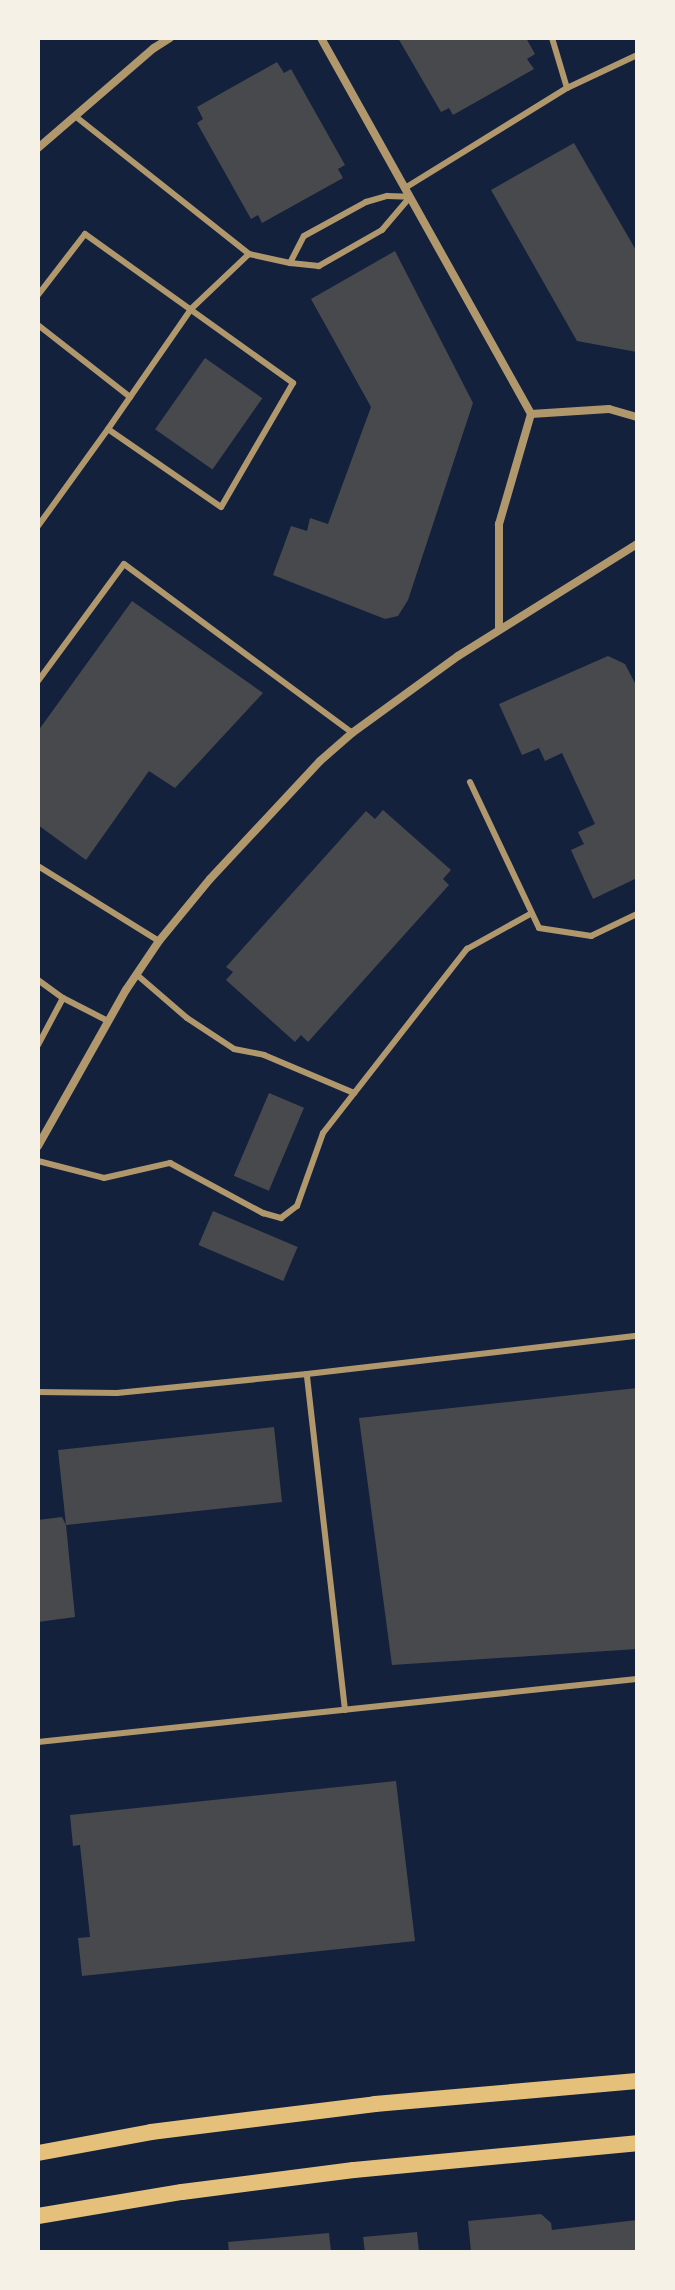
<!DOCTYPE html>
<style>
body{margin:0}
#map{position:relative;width:675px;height:2290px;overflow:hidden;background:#14213d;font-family:"Open Sans",sans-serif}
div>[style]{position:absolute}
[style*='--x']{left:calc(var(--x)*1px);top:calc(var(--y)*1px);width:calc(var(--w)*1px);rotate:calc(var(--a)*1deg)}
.building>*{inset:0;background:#48494c;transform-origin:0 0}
.service>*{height:6px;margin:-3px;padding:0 3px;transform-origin:3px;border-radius:3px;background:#b1986c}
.minor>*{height:8px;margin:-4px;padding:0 4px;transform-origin:4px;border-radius:4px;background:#b1986c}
.secondary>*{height:16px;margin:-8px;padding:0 8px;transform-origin:8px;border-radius:8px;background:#e5c07b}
span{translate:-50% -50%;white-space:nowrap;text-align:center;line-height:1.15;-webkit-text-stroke:6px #f6f1e7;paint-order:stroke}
.frame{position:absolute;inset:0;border:40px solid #f6f1e7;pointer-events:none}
</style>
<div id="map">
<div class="building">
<div style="clip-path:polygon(398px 38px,526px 38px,535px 54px,527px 59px,534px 69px,453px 115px,449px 108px,441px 112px)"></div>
<div style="clip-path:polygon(277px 62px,284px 73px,291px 69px,345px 165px,338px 169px,343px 178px,262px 223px,258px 215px,251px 219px,197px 123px,203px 119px,197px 107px)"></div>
<div style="clip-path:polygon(574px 143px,637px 252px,637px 352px,577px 341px,491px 190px)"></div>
<div style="clip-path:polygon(395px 251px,473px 403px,408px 600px,398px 616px,385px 619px,273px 575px,291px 526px,307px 531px,310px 518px,328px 524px,371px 407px,311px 299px)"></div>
<div style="left:205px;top:358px;width:70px;height:87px;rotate:35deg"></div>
<div style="clip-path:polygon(132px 601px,263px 693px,175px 788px,149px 771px,86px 860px,38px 825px,38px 731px)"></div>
<div style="clip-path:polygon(608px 656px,625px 664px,637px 687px,637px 878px,593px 899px,571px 850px,584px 844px,578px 832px,595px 824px,562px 753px,545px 761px,539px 748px,522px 755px,499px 704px)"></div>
<div style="clip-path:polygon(383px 810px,451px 870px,443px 879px,449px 885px,308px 1042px,301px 1035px,295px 1042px,226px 980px,233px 972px,226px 967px,366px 811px,375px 819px)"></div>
<div style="left:269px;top:1093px;width:38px;height:90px;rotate:23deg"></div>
<div style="left:213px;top:1211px;width:92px;height:37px;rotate:23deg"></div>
<div style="clip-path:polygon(637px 1388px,637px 1649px,392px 1665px,359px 1418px)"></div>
<div style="clip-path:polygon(274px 1427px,282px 1502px,66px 1525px,75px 1617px,38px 1622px,38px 1520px,62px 1517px,66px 1525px,58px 1450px)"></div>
<div style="clip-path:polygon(396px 1781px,415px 1941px,82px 1976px,78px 1938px,90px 1937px,80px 1845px,73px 1846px,70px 1815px)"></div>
<div style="clip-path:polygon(541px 2214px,551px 2223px,552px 2230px,637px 2220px,637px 2252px,471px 2252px,468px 2221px)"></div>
<div style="clip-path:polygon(417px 2232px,419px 2252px,365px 2252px,363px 2237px)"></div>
<div style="clip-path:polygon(329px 2233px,331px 2252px,229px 2252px,228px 2242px)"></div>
</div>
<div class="service">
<div style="--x:567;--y:88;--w:77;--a:-25.2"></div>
<div style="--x:75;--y:116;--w:222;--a:38.4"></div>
<div style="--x:249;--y:254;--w:42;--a:12.4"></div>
<div style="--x:405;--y:188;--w:190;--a:-31.7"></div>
<div style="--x:567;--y:88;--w:52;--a:-106.7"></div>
<div style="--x:387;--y:196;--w:23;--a:2"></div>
<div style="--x:410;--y:197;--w:43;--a:130.3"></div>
<div style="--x:382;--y:230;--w:73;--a:150.3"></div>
<div style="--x:319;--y:266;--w:29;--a:-174"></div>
<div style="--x:290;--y:263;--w:30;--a:-63"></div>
<div style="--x:304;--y:236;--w:71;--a:-28.7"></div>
<div style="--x:366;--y:202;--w:22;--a:-16"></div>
<div style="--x:38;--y:295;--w:77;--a:-52.4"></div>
<div style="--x:85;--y:234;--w:256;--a:35.6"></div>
<div style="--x:293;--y:383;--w:143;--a:120.1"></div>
<div style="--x:221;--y:507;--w:137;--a:-145.4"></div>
<div style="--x:108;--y:429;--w:120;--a:125.8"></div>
<div style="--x:38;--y:325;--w:117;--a:38"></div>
<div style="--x:108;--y:429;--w:146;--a:-55.3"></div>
<div style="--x:191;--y:309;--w:80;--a:-43.5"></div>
<div style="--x:38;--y:681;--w:145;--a:-53.7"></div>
<div style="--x:124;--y:564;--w:284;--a:36.5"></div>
<div style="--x:470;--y:782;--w:161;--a:64.7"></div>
<div style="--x:539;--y:928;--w:53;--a:8.7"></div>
<div style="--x:591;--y:936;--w:51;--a:-25.6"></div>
<div style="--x:38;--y:866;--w:142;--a:31.8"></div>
<div style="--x:136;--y:974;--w:67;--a:40.8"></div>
<div style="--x:187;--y:1018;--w:56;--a:33.4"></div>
<div style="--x:234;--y:1049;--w:31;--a:11"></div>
<div style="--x:264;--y:1055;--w:98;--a:22.9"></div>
<div style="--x:38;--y:980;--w:31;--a:36"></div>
<div style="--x:63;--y:998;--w:53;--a:118"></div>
<div style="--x:63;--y:998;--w:51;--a:27.1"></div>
<div style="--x:38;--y:1161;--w:68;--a:14.4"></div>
<div style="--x:104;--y:1178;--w:68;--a:-12.8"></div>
<div style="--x:170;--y:1163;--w:106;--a:28.3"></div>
<div style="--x:263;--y:1213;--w:19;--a:16"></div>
<div style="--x:281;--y:1218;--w:20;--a:-37"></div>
<div style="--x:297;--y:1206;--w:77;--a:-70.4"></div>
<div style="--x:323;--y:1133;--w:234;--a:-52"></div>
<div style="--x:467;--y:949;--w:74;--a:-29"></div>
<div style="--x:38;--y:1392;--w:79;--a:0.7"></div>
<div style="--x:117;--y:1393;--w:191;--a:-5.7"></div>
<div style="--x:345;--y:1710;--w:338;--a:-96.5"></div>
<div style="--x:307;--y:1374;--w:332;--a:-6.6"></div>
<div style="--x:38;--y:1742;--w:602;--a:-6"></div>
</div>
<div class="minor">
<div style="--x:321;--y:38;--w:431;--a:60.8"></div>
<div style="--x:531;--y:414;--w:115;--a:106.2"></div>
<div style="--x:499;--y:524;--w:105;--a:90"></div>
<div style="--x:38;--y:148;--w:153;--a:-40.8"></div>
<div style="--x:154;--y:48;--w:19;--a:-32"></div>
<div style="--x:531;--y:414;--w:78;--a:-3.7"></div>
<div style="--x:609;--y:409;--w:29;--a:16"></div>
<div style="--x:38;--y:1146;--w:179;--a:-60.6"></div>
<div style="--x:126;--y:990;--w:59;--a:-56"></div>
<div style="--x:159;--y:941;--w:80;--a:-50.6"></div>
<div style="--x:210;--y:879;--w:161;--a:-47"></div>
<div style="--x:320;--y:761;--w:43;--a:-41.2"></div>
<div style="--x:352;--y:733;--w:131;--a:-36"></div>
<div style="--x:458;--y:656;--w:211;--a:-32"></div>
</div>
<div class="secondary">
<div style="--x:38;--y:2153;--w:115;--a:-10.5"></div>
<div style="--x:151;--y:2132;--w:226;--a:-7.1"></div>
<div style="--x:375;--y:2104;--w:263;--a:-5"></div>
<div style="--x:38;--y:2216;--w:146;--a:-9.5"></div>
<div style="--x:182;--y:2192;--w:173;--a:-7.3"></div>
<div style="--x:354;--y:2170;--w:284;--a:-5.4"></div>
</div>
<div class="frame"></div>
</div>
